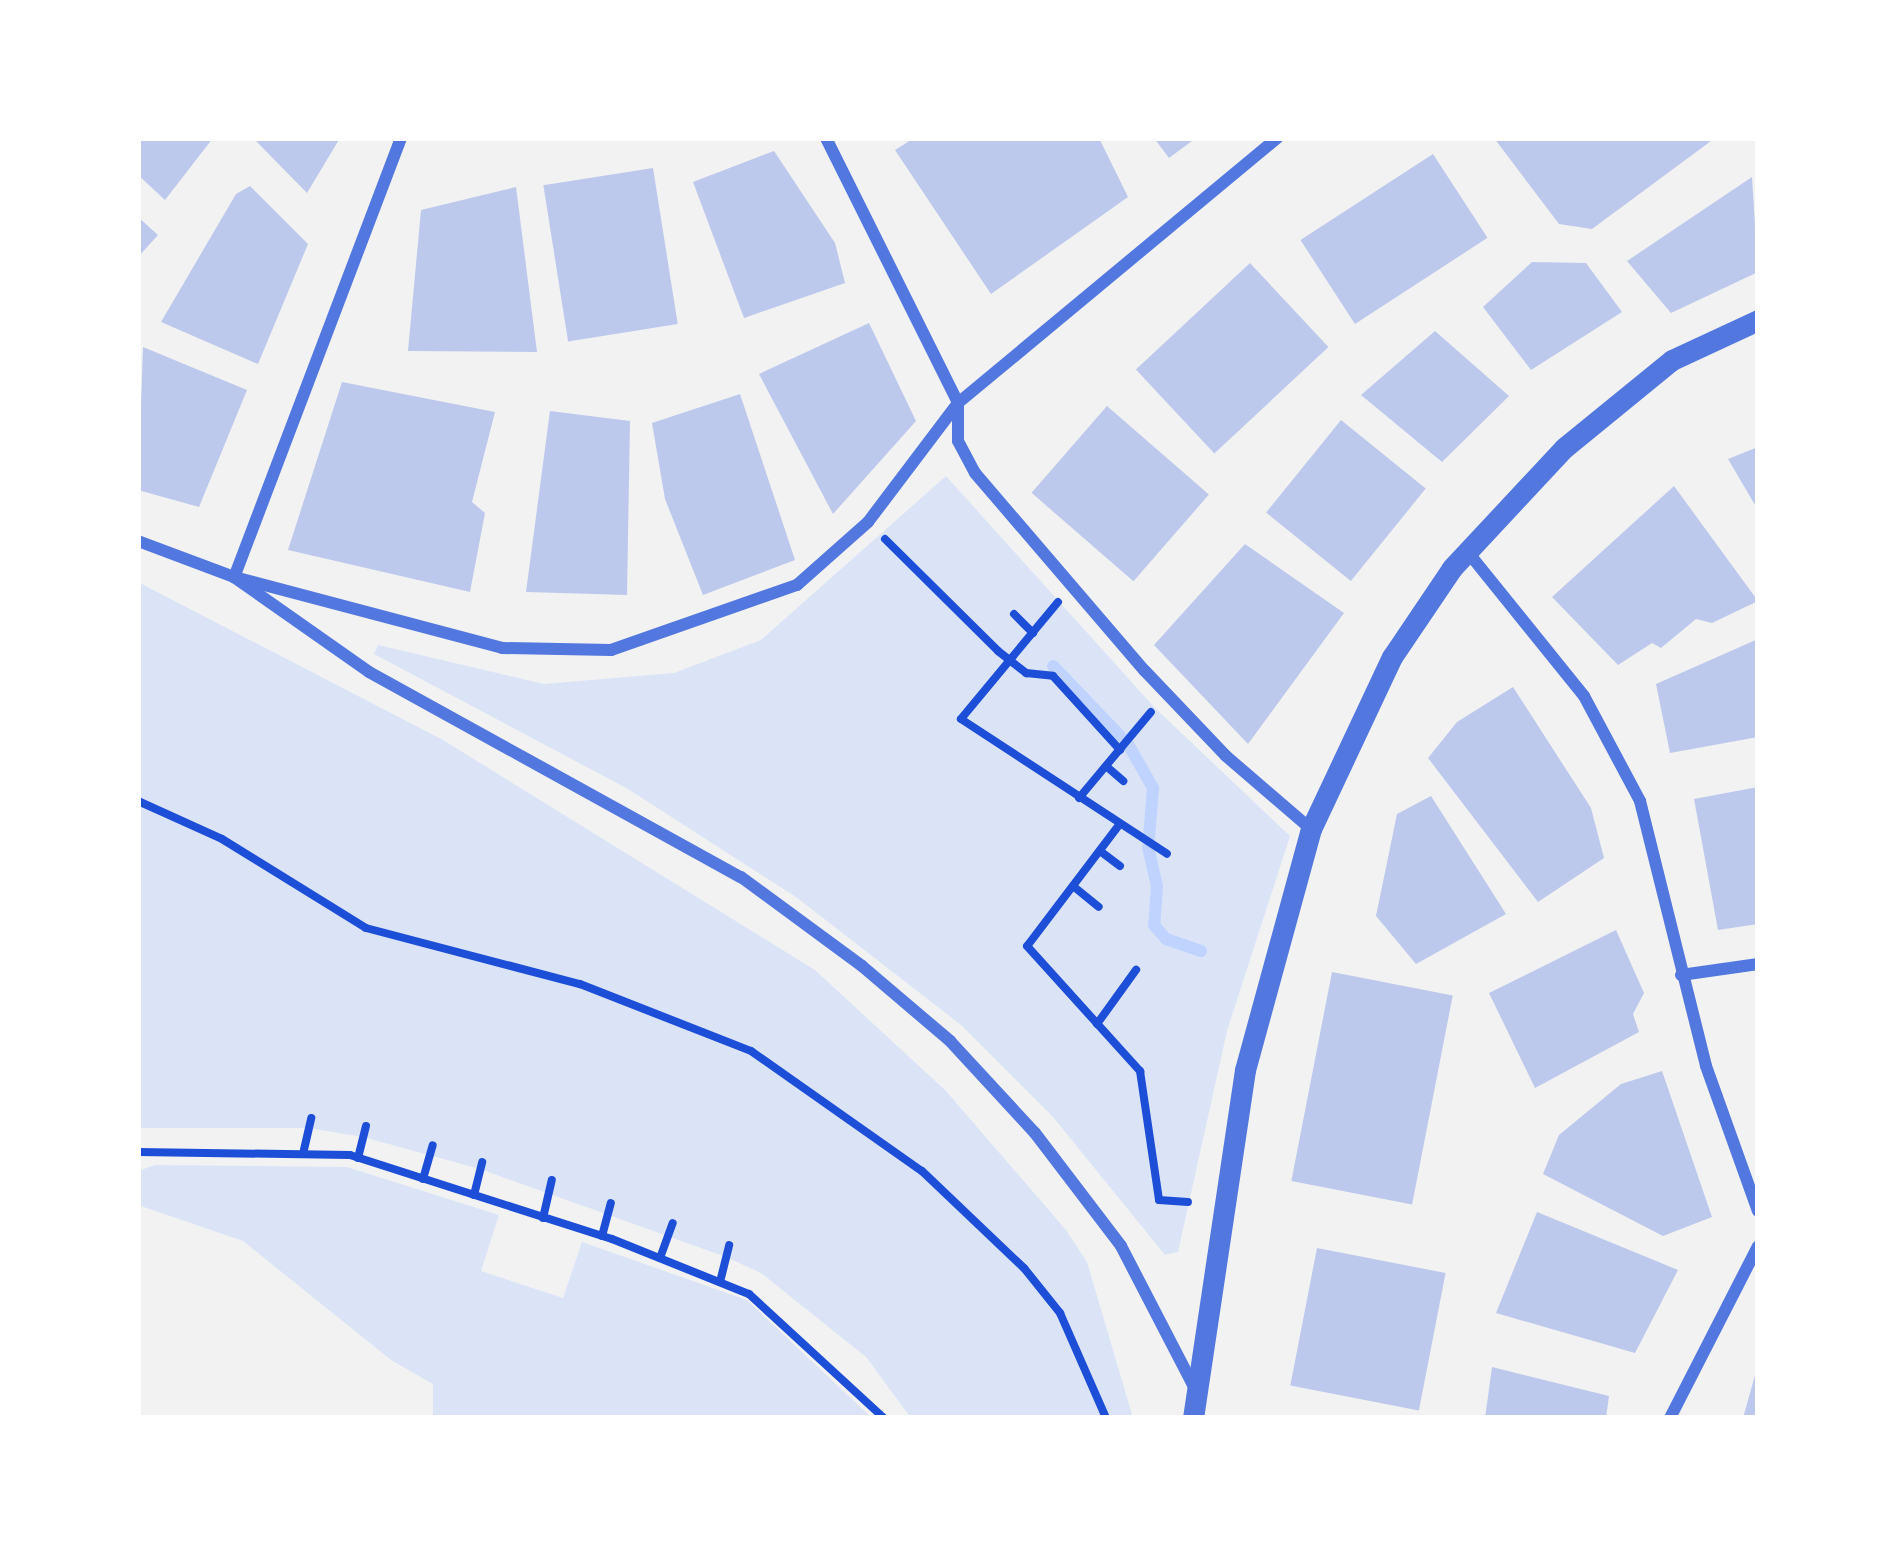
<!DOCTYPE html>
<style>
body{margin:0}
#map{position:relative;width:1896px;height:1556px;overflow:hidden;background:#f2f2f2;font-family:"Titillium Web",sans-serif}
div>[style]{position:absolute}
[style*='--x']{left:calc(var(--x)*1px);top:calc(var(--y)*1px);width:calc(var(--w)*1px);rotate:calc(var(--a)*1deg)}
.green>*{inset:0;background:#dbe4f7}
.stream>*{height:12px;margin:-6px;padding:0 6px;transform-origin:6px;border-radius:6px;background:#bfd3fe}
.building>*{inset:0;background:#bdc9ec;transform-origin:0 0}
.path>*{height:8px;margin:-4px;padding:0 4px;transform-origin:4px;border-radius:4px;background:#1d4ed8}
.minor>*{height:12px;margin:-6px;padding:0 6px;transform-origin:6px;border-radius:6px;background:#5277de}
.tertiary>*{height:21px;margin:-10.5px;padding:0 10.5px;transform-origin:10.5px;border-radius:10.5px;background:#5277de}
span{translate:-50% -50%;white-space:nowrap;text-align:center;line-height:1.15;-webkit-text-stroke:9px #fff;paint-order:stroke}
.frame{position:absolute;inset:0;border:141px solid #fff;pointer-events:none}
</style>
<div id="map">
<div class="green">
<div style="clip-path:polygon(946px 476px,1155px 708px,1290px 836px,1227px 1031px,1178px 1252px,1165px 1255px,1053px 1117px,961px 1025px,796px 897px,628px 789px,374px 654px,378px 645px,544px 684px,674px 673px,761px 640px)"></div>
<div style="clip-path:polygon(138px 582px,443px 740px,815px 970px,946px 1091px,1066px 1230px,1087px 1262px,1133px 1418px,911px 1418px,866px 1357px,761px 1273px,726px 1257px,480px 1169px,363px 1137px,309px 1128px,138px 1128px)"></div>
<div style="clip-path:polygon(155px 1165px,347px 1167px,499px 1215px,481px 1271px,563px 1298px,582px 1242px,747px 1300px,872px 1418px,433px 1418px,433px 1384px,391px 1360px,243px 1241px,138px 1205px,138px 1171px)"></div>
</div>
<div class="stream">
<div style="--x:1053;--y:666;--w:98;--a:46.2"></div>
<div style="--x:1128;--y:744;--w:51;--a:60.4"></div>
<div style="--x:1153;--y:788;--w:50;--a:94.6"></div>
<div style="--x:1148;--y:847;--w:40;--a:77"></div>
<div style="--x:1157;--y:886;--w:39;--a:94"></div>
<div style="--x:1154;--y:925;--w:18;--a:49"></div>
<div style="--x:1166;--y:939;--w:37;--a:19"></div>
</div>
<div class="building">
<div style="clip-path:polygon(138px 138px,213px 138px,165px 200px,138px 175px)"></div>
<div style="clip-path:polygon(253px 138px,340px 138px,307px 193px)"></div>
<div style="clip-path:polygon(914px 138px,1099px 138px,1128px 197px,991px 294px,895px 150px)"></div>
<div style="clip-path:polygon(1154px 138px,1196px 138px,1169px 158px)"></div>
<div style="clip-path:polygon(1494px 138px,1708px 138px,1711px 141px,1592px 229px,1559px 224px)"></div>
<div style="clip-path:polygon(774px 151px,835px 243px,845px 283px,744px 318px,693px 182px)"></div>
<div style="left:1433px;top:154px;width:100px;height:158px;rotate:57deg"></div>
<div style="left:653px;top:168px;width:158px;height:111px;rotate:81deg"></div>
<div style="clip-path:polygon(1752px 177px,1758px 272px,1671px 313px,1627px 261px)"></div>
<div style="clip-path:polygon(250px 186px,308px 244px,258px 364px,161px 322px,236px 194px)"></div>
<div style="clip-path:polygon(516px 187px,537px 352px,408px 351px,421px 210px)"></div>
<div style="clip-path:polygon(138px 217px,158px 235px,138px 257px)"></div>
<div style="clip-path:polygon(1532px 262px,1586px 263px,1622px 312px,1531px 370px,1483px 307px)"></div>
<div style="left:1250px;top:263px;width:115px;height:156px;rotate:47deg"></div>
<div style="clip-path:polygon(869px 323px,916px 421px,833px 514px,759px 374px)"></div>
<div style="clip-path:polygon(1435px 331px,1509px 396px,1442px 462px,1361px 395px)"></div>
<div style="clip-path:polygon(143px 347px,247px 390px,199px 507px,138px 490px)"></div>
<div style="clip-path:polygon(342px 382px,495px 412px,472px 502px,485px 513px,470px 592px,288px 550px)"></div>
<div style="clip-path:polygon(740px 394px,795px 560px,703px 595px,665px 499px,652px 423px)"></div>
<div style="left:1107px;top:406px;width:135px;height:115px;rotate:41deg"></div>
<div style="clip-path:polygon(550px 411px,630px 421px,627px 595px,526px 592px)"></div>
<div style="left:1341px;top:420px;width:109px;height:119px;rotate:39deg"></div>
<div style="clip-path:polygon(1758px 447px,1758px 510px,1728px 459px)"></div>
<div style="clip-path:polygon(1674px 486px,1758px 601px,1712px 623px,1696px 619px,1661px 648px,1652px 643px,1618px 665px,1552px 597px)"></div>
<div style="clip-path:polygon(1245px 544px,1344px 613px,1248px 744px,1154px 645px)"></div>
<div style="clip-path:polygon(1758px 639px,1758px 737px,1670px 753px,1656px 684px)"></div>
<div style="clip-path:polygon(1513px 687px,1591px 808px,1604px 858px,1538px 902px,1428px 758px,1457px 722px)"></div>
<div style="clip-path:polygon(1758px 787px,1758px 924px,1718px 930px,1694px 799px)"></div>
<div style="clip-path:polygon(1431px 796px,1506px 914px,1416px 964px,1376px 916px,1397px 814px)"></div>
<div style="clip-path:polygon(1616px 930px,1644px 993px,1633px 1014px,1639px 1032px,1535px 1088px,1489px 993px)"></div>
<div style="left:1332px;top:972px;width:123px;height:213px;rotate:11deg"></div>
<div style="clip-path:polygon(1662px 1071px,1712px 1217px,1663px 1236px,1543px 1174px,1559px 1135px,1621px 1084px)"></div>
<div style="clip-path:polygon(1537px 1212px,1678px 1270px,1635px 1353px,1496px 1313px)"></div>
<div style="left:1317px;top:1248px;width:131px;height:140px;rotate:11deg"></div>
<div style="clip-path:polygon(1492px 1367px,1609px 1396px,1606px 1418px,1485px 1418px)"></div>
<div style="clip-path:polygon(1757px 1368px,1758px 1418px,1743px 1418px)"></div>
</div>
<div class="path">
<div style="--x:885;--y:539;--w:159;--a:44.7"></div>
<div style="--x:998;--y:651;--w:36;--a:38"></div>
<div style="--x:1026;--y:673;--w:27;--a:6"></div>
<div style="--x:1053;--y:676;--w:100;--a:47.8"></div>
<div style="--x:1058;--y:602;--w:152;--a:129.7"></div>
<div style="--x:961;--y:719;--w:246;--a:33.2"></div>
<div style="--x:1014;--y:614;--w:27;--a:45"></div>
<div style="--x:1106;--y:766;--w:23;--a:41"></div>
<div style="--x:1079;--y:798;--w:112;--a:-50.1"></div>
<div style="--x:138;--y:801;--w:92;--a:24.3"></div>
<div style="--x:222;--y:839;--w:169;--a:31.7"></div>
<div style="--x:366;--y:928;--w:221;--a:14.7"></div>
<div style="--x:580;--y:984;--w:184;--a:21.4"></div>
<div style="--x:751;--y:1051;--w:209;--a:35.1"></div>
<div style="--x:922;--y:1171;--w:141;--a:43.6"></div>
<div style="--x:1024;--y:1268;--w:58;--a:51.3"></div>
<div style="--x:1060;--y:1313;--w:115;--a:66.3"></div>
<div style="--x:1119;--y:825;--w:152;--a:127.2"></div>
<div style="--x:1027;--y:946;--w:169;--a:47.9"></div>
<div style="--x:1140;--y:1071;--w:130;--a:81.6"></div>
<div style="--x:1159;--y:1200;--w:29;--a:4"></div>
<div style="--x:1100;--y:851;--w:25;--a:37"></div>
<div style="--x:1073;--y:886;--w:33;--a:39"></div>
<div style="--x:1097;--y:1024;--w:67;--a:-54.2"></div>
<div style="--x:138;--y:1152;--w:212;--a:0.8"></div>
<div style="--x:350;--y:1155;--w:275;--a:17.8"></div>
<div style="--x:612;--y:1239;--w:148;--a:21.9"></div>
<div style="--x:749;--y:1294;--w:183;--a:42.6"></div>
<div style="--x:303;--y:1154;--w:37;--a:-77"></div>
<div style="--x:358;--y:1158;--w:33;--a:-76"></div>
<div style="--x:423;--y:1179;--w:35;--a:-74"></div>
<div style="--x:474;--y:1195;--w:34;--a:-76"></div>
<div style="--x:543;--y:1218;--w:39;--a:-77"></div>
<div style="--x:602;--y:1236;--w:34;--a:-75"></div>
<div style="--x:660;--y:1258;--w:37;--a:-70"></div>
<div style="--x:720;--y:1282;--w:38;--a:-76"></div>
</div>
<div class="minor">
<div style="--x:401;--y:138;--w:470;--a:110.8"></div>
<div style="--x:234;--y:577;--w:277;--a:14.8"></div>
<div style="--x:502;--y:648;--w:109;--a:1.1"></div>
<div style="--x:611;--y:650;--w:197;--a:-19.3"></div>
<div style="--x:797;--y:585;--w:95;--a:-41.6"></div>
<div style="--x:868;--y:522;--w:149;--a:-52.9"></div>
<div style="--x:958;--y:403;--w:415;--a:-39.7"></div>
<div style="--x:826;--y:138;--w:296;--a:63.5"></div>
<div style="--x:958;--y:403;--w:38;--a:90"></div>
<div style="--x:958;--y:441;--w:36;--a:62"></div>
<div style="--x:975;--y:473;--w:261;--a:49.4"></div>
<div style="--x:1145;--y:671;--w:117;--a:46.4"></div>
<div style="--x:1226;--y:756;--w:112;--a:40.7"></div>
<div style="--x:138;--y:541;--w:103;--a:20.6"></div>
<div style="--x:234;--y:577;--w:165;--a:35.1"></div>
<div style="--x:369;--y:672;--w:425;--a:28.9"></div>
<div style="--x:741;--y:877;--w:150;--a:36.3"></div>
<div style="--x:862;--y:966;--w:116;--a:40.4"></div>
<div style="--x:950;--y:1041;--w:125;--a:47.3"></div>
<div style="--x:1035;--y:1133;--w:142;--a:52.7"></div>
<div style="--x:1121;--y:1246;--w:161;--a:62.6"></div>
<div style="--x:1467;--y:551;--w:186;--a:51.1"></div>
<div style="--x:1584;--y:696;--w:119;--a:61.9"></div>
<div style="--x:1640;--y:801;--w:273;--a:76"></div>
<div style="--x:1706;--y:1066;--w:154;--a:70.3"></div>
<div style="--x:1681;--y:975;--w:78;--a:-8.1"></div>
<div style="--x:1670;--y:1418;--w:193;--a:-62.9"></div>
</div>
<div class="tertiary">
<div style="--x:1193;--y:1418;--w:352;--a:-81.5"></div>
<div style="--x:1245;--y:1070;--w:250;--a:-74.7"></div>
<div style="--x:1311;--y:829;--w:190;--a:-64.8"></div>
<div style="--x:1392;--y:657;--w:107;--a:-56"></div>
<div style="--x:1452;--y:568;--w:164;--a:-47"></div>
<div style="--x:1564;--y:448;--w:139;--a:-39.2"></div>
<div style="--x:1672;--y:360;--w:95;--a:-24.9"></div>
</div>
<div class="frame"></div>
</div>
